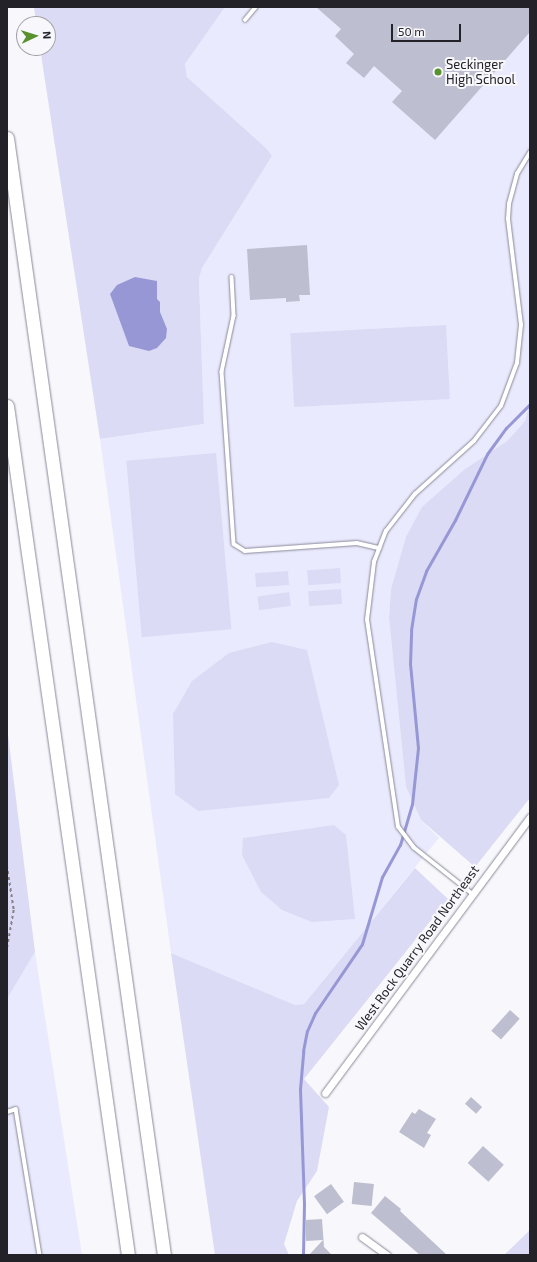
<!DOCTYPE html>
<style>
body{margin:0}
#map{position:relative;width:537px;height:1262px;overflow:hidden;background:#f8f8fc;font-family:"Exo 2",sans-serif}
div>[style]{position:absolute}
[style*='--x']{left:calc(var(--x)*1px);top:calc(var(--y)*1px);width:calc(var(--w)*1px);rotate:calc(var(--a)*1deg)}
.built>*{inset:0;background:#eaeafe}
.green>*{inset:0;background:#dbdbf5;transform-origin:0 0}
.water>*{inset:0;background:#9897d6}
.stream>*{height:3px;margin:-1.5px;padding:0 1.5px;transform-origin:1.5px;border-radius:1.5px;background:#9897d6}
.building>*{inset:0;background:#bdbecf;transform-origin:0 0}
.path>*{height:1.5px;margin-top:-0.75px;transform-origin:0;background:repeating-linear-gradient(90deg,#838388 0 3px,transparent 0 6px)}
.roads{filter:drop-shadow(0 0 1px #898999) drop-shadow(0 0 1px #898999)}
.service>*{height:3.5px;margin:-1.75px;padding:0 1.75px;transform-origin:1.75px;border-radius:1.75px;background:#fff}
.minor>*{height:7px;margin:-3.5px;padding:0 3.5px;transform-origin:3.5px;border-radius:3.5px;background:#fff}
.motorway>*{height:13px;margin:-6.5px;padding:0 6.5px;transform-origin:6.5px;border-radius:6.5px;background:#fff}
.dots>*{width:11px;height:11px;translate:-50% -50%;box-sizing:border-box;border:2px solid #f8f8fc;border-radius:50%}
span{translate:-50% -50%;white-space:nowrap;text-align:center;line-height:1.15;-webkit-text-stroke:4px #f8f8fc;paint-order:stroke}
.poi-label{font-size:13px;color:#222228}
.left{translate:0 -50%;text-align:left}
.street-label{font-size:13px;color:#222228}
.frame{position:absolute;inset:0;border:8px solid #222228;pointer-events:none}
.north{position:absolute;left:16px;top:16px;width:40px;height:40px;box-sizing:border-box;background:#f8f8fc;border:1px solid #a2a2a7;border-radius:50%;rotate:86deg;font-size:11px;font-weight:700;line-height:16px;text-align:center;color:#222228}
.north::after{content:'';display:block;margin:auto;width:14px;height:18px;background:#58912e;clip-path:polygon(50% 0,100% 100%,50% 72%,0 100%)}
.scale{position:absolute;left:391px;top:24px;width:70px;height:18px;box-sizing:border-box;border:2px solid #222228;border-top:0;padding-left:5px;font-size:12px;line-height:14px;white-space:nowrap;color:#222228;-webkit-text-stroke:3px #f8f8fc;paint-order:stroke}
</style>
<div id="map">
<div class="built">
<div style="clip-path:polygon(225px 7px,530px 7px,530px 402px,525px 421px,507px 441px,465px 469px,391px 589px,389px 618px,406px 787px,421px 820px,439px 838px,304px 1004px,295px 1005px,171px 953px,100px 439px,204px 424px,199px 279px,202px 268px,272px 156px,267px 149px,187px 77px,185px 64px)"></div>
<div style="clip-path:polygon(35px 952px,82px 1255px,7px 1255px,7px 999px)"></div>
</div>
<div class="green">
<div style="clip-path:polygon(34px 7px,225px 7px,185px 64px,187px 77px,267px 149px,272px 156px,202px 268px,199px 279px,204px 424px,100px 439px,40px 48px,48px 48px,48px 24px,36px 24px)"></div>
<div style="left:446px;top:325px;width:74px;height:156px;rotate:87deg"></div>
<div style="clip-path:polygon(530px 402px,530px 798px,475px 867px,421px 820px,406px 787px,389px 618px,391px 589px,406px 537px,422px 507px,465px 469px,507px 441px,525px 421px)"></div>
<div style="left:216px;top:453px;width:177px;height:90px;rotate:85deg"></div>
<div style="left:340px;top:568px;width:15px;height:33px;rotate:86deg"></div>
<div style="left:288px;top:571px;width:14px;height:33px;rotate:86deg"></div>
<div style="left:341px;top:589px;width:15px;height:33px;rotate:86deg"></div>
<div style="left:289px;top:592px;width:14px;height:32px;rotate:82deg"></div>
<div style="clip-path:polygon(272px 642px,307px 650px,339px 785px,329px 798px,198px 811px,175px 794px,173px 714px,192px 681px,229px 653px)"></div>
<div style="clip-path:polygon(7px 726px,35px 952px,7px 999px)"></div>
<div style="clip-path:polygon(334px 825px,346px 835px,355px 919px,312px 922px,282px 910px,261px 892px,242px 855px,243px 838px)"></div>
<div style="clip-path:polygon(415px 868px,448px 899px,304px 1079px,329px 1107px,317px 1171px,297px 1201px,284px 1244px,289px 1255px,215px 1255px,171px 953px,295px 1005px,304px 1004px)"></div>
<div style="clip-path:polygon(530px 1230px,530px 1255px,504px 1255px)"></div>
</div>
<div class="water">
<div style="clip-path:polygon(135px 277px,157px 281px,157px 299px,160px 302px,160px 312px,167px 329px,166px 338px,157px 348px,149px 351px,129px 346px,110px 294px,117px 285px)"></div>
</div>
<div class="stream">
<div style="--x:303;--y:1255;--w:51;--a:-88.9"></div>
<div style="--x:304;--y:1204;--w:115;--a:-92"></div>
<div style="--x:300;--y:1089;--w:38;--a:-85"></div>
<div style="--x:303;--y:1051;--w:20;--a:-79"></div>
<div style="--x:307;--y:1031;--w:20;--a:-66"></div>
<div style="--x:315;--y:1013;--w:83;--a:-55.7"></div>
<div style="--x:362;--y:944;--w:70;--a:-73.4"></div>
<div style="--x:382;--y:877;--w:37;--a:-61"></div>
<div style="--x:400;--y:845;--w:43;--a:-73.7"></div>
<div style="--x:412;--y:804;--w:56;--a:-83.9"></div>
<div style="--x:418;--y:748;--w:84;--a:-95.4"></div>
<div style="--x:410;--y:664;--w:34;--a:-88"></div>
<div style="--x:411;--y:630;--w:31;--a:-81"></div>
<div style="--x:416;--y:599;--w:30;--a:-70"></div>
<div style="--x:426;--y:571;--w:59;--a:-60.4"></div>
<div style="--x:455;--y:520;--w:73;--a:-64.1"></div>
<div style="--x:487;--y:454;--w:32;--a:-54"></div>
<div style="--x:506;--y:428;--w:33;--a:-45"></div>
</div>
<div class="building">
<div style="clip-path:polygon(316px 7px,530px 7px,530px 32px,435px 140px,392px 102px,402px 91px,374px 66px,364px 78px,346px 63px,354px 54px,335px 36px,341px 29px)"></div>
<div style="clip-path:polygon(307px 245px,310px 295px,299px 295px,300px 301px,286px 302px,286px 298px,250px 300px,247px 249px)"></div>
<div style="left:510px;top:1010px;width:13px;height:28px;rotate:42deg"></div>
<div style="left:471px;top:1097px;width:15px;height:9px;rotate:42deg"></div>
<div style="clip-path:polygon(419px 1109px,436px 1119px,427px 1133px,431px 1135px,424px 1148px,399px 1132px,412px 1112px,415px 1114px)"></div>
<div style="left:483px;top:1146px;width:28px;height:23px;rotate:42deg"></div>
<div style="left:354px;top:1182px;width:20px;height:22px;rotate:6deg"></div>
<div style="left:331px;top:1184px;width:22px;height:21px;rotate:54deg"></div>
<div style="clip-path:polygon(385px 1196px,401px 1209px,400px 1211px,447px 1255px,420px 1255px,371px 1213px)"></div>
<div style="clip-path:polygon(322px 1219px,324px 1247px,332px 1255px,309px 1255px,323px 1240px,306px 1241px,305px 1220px)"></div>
</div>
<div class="path">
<div style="--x:7;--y:865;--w:46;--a:81.2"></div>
<div style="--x:14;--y:910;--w:40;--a:100"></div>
</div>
<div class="roads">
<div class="service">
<div style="--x:245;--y:20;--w:17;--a:-50"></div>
<div style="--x:232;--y:277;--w:39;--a:87"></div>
<div style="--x:234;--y:316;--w:57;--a:102.1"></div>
<div style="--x:222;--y:372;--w:172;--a:86"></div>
<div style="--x:234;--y:544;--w:13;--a:32"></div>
<div style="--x:245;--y:551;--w:112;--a:-4.1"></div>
<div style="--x:357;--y:543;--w:23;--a:13"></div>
<div style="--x:472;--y:894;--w:74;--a:-141.6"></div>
<div style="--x:414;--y:848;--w:26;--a:-127"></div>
<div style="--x:398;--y:827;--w:209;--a:-98.5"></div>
<div style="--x:367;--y:620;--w:58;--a:-83.1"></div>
<div style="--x:374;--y:562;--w:33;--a:-69"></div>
<div style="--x:386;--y:531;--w:47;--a:-51.9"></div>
<div style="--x:415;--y:494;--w:79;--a:-41.9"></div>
<div style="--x:474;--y:441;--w:44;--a:-52.4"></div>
<div style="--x:501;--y:406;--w:46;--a:-69.6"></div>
<div style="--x:517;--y:363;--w:38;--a:-84"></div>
<div style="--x:521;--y:325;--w:107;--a:-97"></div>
<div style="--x:508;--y:219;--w:15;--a:-86"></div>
<div style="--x:509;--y:204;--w:31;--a:-75"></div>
<div style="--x:517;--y:174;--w:26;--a:-59"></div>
<div style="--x:7;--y:1112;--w:9;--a:-18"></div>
<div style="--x:16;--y:1109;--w:148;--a:80.7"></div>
</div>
<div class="minor">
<div style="--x:325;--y:1093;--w:344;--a:-53.4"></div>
<div style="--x:362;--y:1237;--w:31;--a:36"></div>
</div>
<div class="motorway">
<div style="--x:7;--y:138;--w:1128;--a:82"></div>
<div style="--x:7;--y:406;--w:858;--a:81.89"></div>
</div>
</div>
<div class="dots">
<div style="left:438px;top:72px;background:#58912e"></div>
</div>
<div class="poi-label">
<span class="left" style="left:446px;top:72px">Seckinger<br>High School</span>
</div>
<div class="street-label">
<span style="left:417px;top:948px;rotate:-54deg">West Rock Quarry Road Northeast</span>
</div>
<div class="frame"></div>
<div class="north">N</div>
<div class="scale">50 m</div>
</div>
